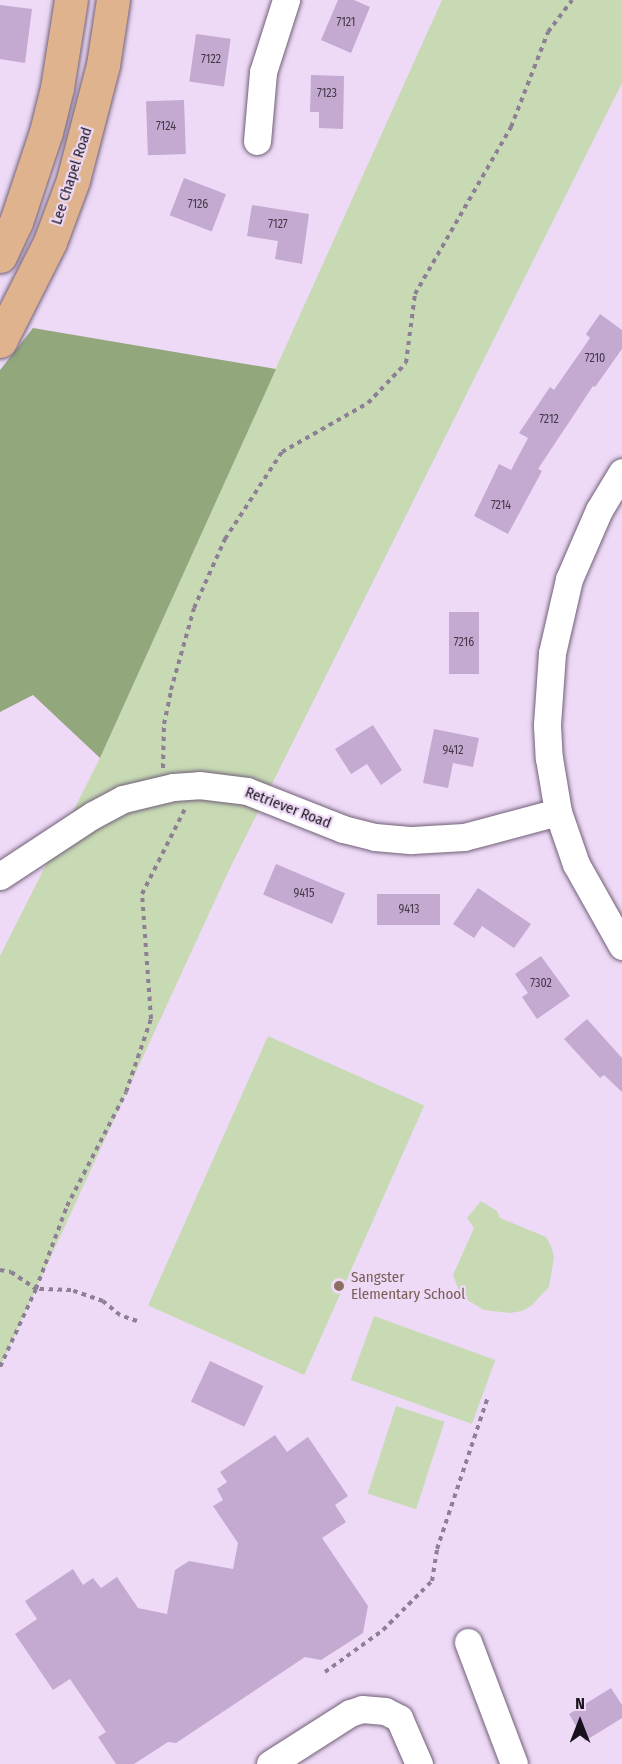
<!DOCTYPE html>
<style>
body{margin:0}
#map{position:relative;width:622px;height:1764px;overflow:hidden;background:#eedaf7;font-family:"Fira Sans Condensed",sans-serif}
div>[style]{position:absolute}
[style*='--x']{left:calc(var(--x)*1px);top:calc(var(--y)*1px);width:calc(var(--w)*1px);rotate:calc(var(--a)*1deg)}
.green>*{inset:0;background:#c7dab4;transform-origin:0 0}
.forest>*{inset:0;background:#93a77d}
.building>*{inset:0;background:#c4a9d0;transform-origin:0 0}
.path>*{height:4px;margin-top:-2px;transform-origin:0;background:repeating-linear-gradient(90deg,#8d7f94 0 4.5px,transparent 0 9px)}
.roads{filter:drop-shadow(0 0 2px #716078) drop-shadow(0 0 2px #716078)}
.minor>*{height:27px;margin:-13.5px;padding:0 13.5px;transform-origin:13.5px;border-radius:13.5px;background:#fff}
.major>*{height:33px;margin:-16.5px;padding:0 16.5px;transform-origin:16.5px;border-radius:16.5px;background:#deb38d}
.dots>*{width:16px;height:16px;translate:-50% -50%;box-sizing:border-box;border:3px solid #eedaf7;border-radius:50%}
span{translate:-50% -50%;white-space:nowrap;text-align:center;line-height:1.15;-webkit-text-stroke:4.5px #eedaf7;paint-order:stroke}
.number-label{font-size:12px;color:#443849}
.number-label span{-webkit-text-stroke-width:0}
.street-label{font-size:15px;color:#19121c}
.education-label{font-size:15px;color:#785e54}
.left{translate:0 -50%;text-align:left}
.north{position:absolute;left:550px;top:1692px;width:60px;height:60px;-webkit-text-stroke:4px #eedaf7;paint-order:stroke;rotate:0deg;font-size:16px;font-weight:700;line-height:24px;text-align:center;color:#19121c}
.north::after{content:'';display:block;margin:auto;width:21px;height:27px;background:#19121c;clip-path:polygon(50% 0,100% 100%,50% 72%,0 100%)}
</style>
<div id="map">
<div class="green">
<div style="clip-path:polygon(442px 0,622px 0,622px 83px,230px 868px,0 1367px,0 956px,100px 758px)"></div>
<div style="left:268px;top:1036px;width:171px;height:295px;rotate:24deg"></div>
<div style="clip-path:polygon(481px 1201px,497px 1211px,500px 1218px,546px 1237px,551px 1246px,554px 1257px,549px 1287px,531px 1306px,522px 1311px,510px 1313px,484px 1310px,461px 1296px,453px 1275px,474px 1228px,467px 1218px)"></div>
<div style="left:374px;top:1316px;width:129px;height:68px;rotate:20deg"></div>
<div style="left:396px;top:1406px;width:51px;height:92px;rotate:18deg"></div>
</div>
<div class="forest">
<div style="clip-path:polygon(33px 328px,276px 369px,100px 758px,33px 695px,0 712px,0 370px)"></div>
</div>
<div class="building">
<div style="clip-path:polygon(338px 0,354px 0,370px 7px,351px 53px,321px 40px)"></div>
<div style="clip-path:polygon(0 5px,32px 9px,25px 63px,0 59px)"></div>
<div style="left:196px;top:34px;width:35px;height:48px;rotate:8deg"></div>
<div style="clip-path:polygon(311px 75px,344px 76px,343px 129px,319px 128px,319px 112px,310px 112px)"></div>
<div style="left:184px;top:100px;width:54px;height:38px;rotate:88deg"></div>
<div style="left:184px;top:178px;width:45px;height:40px;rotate:21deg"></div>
<div style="clip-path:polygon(252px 205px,309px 214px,302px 264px,275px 259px,278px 241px,247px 236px)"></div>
<div style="clip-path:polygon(600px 314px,622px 330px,622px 349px,595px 387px,593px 386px,538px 469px,542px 471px,508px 534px,474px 516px,499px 464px,511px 470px,528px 438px,519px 433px,550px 387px,554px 390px,590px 338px,586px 334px)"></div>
<div style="left:449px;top:612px;width:30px;height:62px"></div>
<div style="clip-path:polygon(373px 725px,402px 770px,381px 785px,367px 764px,351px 774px,335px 749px)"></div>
<div style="clip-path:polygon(434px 729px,479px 738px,473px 767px,453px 763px,448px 788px,423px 783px)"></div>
<div style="left:276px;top:864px;width:75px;height:33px;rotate:23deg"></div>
<div style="clip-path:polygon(478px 888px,531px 924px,514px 948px,482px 926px,474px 938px,453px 924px)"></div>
<div style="left:377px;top:894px;width:63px;height:31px"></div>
<div style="clip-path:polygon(541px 956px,570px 996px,537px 1019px,522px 997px,528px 993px,515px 974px)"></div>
<div style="clip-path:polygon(587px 1019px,622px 1058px,622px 1092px,604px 1075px,600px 1078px,564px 1039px)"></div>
<div style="left:210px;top:1361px;width:59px;height:45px;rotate:25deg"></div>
<div style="clip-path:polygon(275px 1435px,287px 1452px,308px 1437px,348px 1496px,335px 1505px,346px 1522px,322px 1538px,368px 1606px,363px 1633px,321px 1660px,305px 1657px,176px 1743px,168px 1742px,134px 1764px,116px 1764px,98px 1737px,106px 1732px,70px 1679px,53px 1690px,15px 1634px,37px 1619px,25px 1601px,73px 1569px,83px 1585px,93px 1578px,101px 1588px,117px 1577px,138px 1608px,167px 1614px,175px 1570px,189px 1561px,233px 1569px,238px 1543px,213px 1506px,223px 1500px,217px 1489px,227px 1482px,220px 1472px)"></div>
<div style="clip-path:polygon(611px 1688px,622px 1705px,622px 1718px,585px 1741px,569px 1714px)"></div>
</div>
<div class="path">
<div style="--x:163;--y:768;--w:44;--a:-88.7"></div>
<div style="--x:164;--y:724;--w:35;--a:-78"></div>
<div style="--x:171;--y:690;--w:85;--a:-74.3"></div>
<div style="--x:194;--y:608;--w:76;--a:-65.8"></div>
<div style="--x:225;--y:539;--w:104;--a:-56.8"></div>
<div style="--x:282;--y:452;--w:99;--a:-29.7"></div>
<div style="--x:368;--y:403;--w:55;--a:-46.5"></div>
<div style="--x:406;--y:363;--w:70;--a:-82.6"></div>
<div style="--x:415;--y:294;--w:193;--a:-60.1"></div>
<div style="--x:511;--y:127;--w:102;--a:-68.7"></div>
<div style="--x:548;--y:32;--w:40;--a:-53"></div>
<div style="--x:0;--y:1270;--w:11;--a:10"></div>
<div style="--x:11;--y:1272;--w:30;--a:34"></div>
<div style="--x:36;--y:1289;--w:86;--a:114.8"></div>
<div style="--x:137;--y:1321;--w:18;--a:-161"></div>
<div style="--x:120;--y:1315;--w:22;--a:-141"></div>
<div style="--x:103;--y:1301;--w:34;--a:-161"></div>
<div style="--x:71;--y:1290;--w:35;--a:-178"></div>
<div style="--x:36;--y:1289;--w:89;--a:-69.5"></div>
<div style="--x:67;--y:1206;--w:128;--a:-62.6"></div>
<div style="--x:126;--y:1092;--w:77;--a:-71.1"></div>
<div style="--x:151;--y:1019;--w:125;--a:-94.1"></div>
<div style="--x:142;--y:894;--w:95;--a:-63.2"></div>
<div style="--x:325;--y:1672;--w:72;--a:-35.9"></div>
<div style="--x:383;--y:1630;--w:69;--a:-45"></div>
<div style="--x:432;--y:1581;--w:32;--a:-81"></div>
<div style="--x:437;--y:1549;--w:160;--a:-71.5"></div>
</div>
<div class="roads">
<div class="minor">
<div style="--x:257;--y:141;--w:69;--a:-85"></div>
<div style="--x:263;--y:72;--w:76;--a:-72.3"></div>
<div style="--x:622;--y:472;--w:44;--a:121.2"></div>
<div style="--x:599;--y:510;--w:75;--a:113.5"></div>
<div style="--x:569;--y:579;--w:76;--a:102.9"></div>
<div style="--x:552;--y:653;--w:72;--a:94"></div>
<div style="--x:547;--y:725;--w:33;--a:87"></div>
<div style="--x:549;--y:758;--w:55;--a:80.5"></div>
<div style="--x:558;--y:812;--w:55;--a:70.9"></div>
<div style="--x:576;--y:864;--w:94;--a:60.7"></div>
<div style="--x:0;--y:876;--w:111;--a:-33.3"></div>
<div style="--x:93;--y:815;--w:34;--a:-28"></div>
<div style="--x:123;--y:799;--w:51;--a:-13.5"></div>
<div style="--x:173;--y:787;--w:26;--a:-4"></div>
<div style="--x:199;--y:785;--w:48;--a:7.1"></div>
<div style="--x:247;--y:791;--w:103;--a:21.6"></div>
<div style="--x:343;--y:829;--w:33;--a:14"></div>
<div style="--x:375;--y:837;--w:37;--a:5"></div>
<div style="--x:412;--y:840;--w:52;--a:-3.3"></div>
<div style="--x:464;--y:837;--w:97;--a:-14.9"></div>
<div style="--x:468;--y:1642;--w:130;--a:69.3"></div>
<div style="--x:270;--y:1764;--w:95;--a:-32.5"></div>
<div style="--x:350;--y:1713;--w:13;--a:-18"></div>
<div style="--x:362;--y:1709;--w:23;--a:5"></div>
<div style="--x:385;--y:1711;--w:16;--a:27"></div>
<div style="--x:399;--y:1718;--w:50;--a:66.5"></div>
</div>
<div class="major">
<div style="--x:0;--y:256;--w:38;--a:-65"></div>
<div style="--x:16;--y:222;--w:95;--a:-71.6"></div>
<div style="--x:46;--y:132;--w:45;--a:-76"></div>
<div style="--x:57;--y:88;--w:89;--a:-81"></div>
<div style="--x:0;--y:341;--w:111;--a:-63.2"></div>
<div style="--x:50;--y:242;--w:66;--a:-69.6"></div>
<div style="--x:73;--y:180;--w:119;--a:-75.4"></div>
<div style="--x:103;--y:65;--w:66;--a:-81.3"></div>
</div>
</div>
<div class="dots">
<div style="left:339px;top:1286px;background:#8d6e63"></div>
</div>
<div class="number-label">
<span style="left:346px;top:23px">7121</span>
<span style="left:211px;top:60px">7122</span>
<span style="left:327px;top:94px">7123</span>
<span style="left:166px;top:127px">7124</span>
<span style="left:198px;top:205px">7126</span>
<span style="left:278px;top:225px">7127</span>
<span style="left:595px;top:359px">7210</span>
<span style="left:549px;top:420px">7212</span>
<span style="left:501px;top:506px">7214</span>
<span style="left:464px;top:643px">7216</span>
<span style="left:453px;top:751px">9412</span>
<span style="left:304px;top:894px">9415</span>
<span style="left:409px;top:910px">9413</span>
<span style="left:541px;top:984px">7302</span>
</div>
<div class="street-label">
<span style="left:72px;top:176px;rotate:-72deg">Lee Chapel Road</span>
<span style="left:288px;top:808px;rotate:21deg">Retriever Road</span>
</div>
<div class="education-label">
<span class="left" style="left:351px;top:1286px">Sangster<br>Elementary School</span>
</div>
<div class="north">N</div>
</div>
